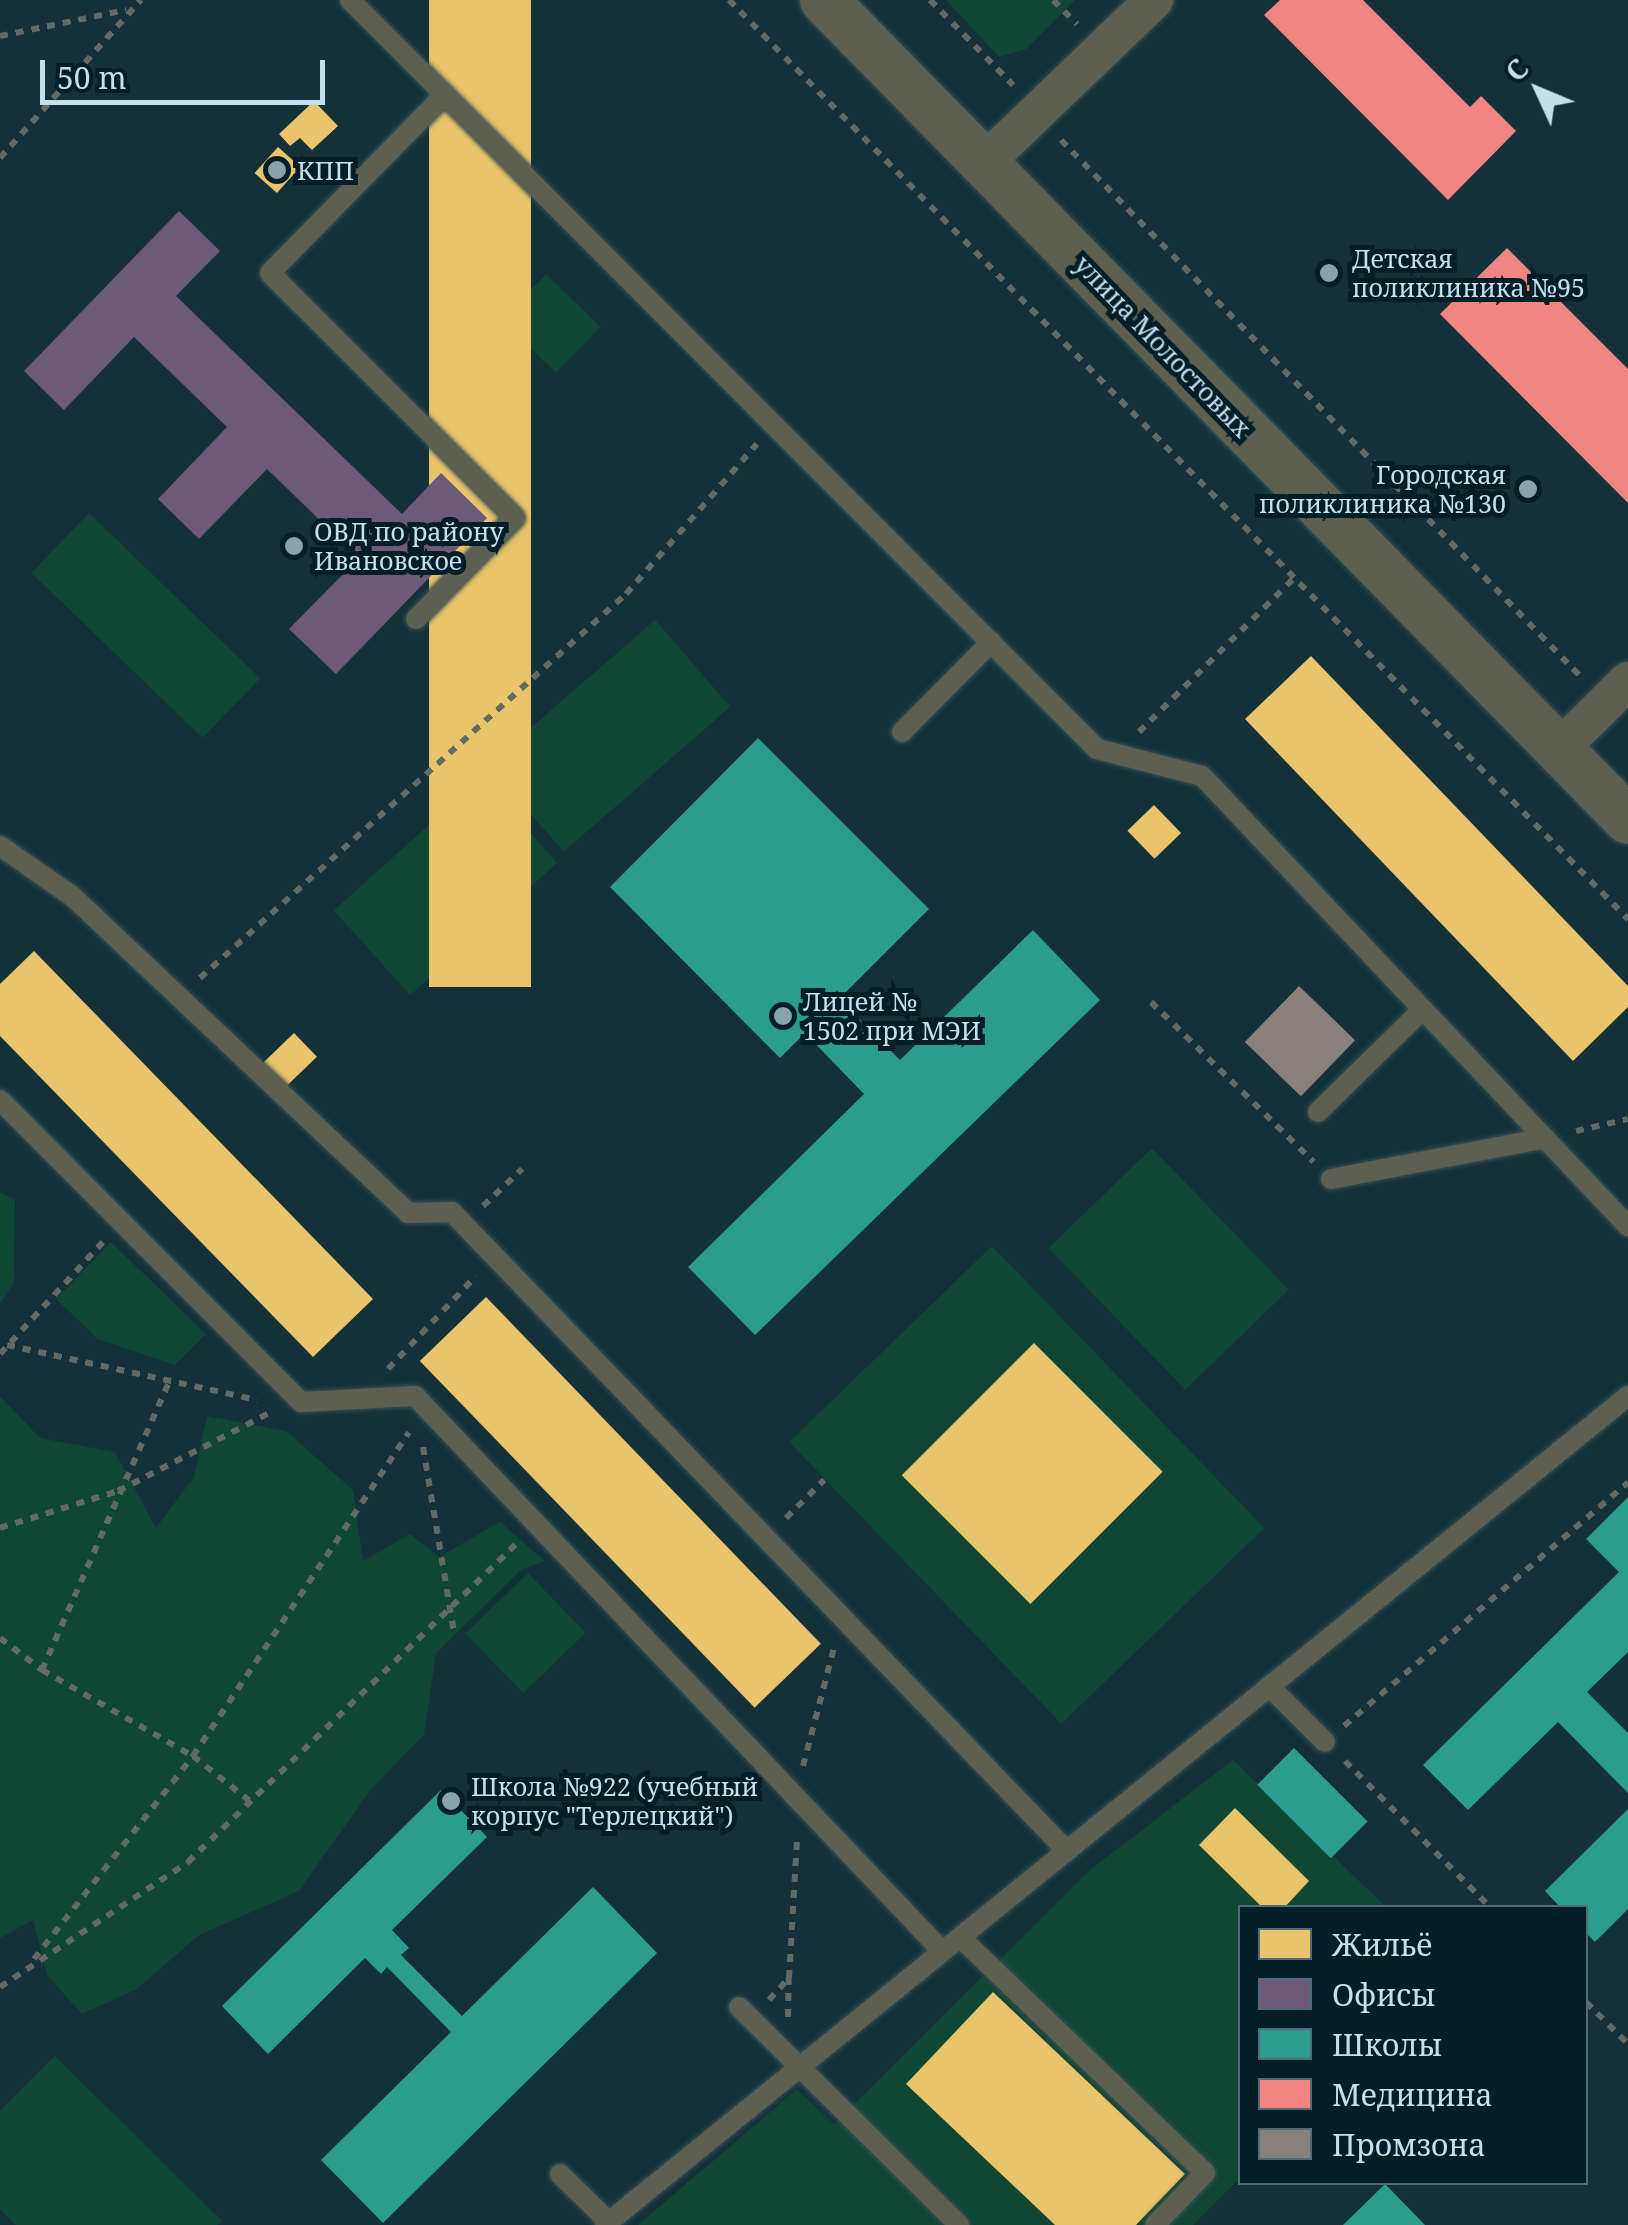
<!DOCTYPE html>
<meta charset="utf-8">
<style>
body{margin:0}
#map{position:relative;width:1628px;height:2225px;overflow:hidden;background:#143139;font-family:"Noto Serif",serif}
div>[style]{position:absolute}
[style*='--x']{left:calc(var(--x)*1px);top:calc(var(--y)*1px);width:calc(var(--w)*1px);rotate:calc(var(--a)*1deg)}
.green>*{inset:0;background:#104634;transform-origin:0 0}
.homes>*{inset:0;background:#e9c46a;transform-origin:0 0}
.offices>*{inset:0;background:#6d597a}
.schools>*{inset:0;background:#2a9d8f;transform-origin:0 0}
.health>*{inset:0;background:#f28482}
.industry>*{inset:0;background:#8a817c;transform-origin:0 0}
.path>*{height:6px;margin-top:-3px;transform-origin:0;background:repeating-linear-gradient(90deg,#616a63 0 8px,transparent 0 16px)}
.roads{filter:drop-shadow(0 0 2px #374f56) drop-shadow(0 0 2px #374f56)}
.service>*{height:20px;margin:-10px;padding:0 10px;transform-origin:10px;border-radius:10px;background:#5d6051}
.minor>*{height:38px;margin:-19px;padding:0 19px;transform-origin:19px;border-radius:19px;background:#5d6051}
.tertiary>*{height:48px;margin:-24px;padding:0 24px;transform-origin:24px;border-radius:24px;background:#5d6051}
.dots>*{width:28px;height:28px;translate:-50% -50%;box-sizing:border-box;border:5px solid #041e27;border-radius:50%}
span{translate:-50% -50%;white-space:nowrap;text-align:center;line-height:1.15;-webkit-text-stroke:10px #041e27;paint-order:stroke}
.poi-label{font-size:25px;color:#c3e1ed}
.left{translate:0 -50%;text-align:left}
.right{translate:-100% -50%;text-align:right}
.street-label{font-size:25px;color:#c3e1ed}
.legend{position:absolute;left:1238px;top:1905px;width:350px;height:280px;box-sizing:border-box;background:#041e27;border:2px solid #506c76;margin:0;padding:12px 18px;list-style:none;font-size:30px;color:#c3e1ed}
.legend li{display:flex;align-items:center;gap:20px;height:50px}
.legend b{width:50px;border:2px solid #506c76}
.north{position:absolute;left:1488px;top:40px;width:100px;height:100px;-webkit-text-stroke:8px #041e27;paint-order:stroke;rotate:314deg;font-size:28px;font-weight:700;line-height:40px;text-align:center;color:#c3e1ed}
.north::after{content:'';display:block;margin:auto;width:35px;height:45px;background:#c3e1ed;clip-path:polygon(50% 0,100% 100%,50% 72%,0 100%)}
.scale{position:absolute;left:40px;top:60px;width:285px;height:45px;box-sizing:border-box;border:5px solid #c3e1ed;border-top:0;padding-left:12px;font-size:30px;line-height:35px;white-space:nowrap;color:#c3e1ed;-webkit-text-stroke:8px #041e27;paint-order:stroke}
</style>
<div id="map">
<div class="green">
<div style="clip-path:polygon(946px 0,1075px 0,1026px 49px,999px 57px)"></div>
<div style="left:546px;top:274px;width:76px;height:64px;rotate:44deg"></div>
<div style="left:89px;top:513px;width:238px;height:83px;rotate:44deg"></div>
<div style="left:655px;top:620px;width:115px;height:221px;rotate:49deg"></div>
<div style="left:481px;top:778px;width:114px;height:198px;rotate:48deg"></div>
<div style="left:1152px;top:1148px;width:197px;height:144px;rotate:46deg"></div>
<div style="clip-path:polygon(0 1192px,15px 1200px,14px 1282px,0 1304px)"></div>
<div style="clip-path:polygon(111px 1242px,206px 1334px,175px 1365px,98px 1339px,56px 1299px)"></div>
<div style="left:992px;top:1246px;width:392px;height:282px;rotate:46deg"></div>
<div style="clip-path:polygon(0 1396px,40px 1438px,115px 1452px,156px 1528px,194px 1477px,207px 1416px,286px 1431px,353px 1490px,363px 1561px,410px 1534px,439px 1557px,500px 1522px,545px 1561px,521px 1570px,436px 1653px,424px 1735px,371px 1789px,299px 1891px,199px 1935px,137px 1989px,82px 2014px,47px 1975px,33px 1920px,0 1938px)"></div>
<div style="left:528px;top:1573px;width:83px;height:87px;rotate:46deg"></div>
<div style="clip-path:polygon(1233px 1760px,1386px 1907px,1240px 1908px,1240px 2178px,1193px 2225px,638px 2225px,797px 2089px,834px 2124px,1090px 1870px)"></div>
<div style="clip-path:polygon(55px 2056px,222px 2221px,217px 2225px,16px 2225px,0 2209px,0 2111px)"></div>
</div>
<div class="homes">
<div style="left:429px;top:0;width:102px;height:987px"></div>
<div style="clip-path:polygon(314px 101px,338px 126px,312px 150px,300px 138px,290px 146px,279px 134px)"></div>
<div style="left:278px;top:147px;width:30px;height:35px;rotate:42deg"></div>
<div style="clip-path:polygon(1311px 656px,1628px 986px,1628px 1007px,1573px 1061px,1245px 719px)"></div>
<div style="left:1154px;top:805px;width:39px;height:37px;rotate:46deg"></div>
<div style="clip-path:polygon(34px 951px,373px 1299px,313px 1357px,0 1036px,0 984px)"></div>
<div style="left:294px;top:1033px;width:33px;height:49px;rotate:46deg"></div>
<div style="left:486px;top:1297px;width:482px;height:92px;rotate:46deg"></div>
<div style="left:1034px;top:1343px;width:182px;height:187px;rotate:45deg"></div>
<div style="clip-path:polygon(1235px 1808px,1309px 1881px,1284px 1908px,1263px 1908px,1199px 1845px)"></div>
<div style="clip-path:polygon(993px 1992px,1185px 2174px,1136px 2225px,1055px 2225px,906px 2084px)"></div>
</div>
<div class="offices">
<div style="clip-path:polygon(179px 211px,220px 251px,176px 296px,402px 514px,441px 473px,487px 518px,336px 674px,289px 629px,359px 558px,267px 469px,199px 539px,158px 499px,227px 427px,134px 337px,64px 410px,24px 371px)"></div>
</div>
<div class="schools">
<div style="clip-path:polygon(758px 738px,929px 909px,839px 999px,900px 1060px,1033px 930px,1100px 1000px,755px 1335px,688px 1267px,864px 1094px,805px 1033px,780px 1058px,610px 887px)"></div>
<div style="clip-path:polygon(1628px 1497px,1628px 1652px,1587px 1692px,1628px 1733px,1628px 1793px,1558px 1722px,1468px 1810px,1423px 1765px,1619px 1572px,1586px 1539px)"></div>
<div style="left:1294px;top:1748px;width:104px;height:52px;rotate:45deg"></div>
<div style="clip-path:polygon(441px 1790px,487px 1837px,392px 1930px,409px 1948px,401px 1955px,462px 2016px,593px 1887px,657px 1953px,383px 2223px,321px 2160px,451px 2032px,387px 1967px,381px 1974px,365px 1958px,268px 2054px,222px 2006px)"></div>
<div style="clip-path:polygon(1628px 1809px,1628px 1909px,1595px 1942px,1586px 1933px,1586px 1908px,1561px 1908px,1545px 1891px)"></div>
<div style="clip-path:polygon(1385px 2184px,1425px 2225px,1343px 2225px)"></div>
</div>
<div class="health">
<div style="clip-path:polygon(1280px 0,1363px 0,1470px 107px,1481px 96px,1516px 131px,1448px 200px,1264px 15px)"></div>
<div style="clip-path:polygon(1507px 248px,1628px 369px,1628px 503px,1440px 314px)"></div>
</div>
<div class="industry">
<div style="left:1299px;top:986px;width:78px;height:78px;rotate:44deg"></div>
</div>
<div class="path">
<div style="--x:729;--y:0;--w:1286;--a:45.63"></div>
<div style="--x:930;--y:0;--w:119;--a:45.7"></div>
<div style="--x:1053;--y:0;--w:34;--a:45"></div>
<div style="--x:0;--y:36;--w:129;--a:-11.7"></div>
<div style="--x:1061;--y:140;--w:748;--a:45.92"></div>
<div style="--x:0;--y:158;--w:212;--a:-48.3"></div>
<div style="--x:1139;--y:732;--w:218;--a:-44.8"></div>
<div style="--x:200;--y:978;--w:574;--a:-42.03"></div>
<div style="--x:626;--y:594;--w:199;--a:-48.9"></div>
<div style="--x:1151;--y:1002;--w:228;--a:44.5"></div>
<div style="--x:1576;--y:1131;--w:53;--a:-13"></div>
<div style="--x:483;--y:1206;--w:54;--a:-43.5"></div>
<div style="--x:7;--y:1345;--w:256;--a:12.4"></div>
<div style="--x:0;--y:1354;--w:154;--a:-47.4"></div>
<div style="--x:388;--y:1369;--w:128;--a:-46.6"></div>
<div style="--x:423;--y:1447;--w:189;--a:80.5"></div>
<div style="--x:786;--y:1518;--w:54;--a:-45"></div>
<div style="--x:0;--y:1528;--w:124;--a:-17.4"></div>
<div style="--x:118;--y:1491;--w:174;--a:-27.3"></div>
<div style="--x:0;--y:1638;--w:53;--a:37.3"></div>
<div style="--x:42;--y:1670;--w:174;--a:29.7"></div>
<div style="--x:193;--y:1756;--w:74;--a:38.4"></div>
<div style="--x:42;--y:1670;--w:315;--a:-66.2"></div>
<div style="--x:1344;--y:1726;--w:374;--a:-40.6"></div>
<div style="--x:1345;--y:1761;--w:207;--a:45.2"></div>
<div style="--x:803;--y:1766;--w:122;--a:-75.3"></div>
<div style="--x:34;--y:1959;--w:258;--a:-51.9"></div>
<div style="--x:193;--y:1756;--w:389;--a:-56.3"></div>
<div style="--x:0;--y:1987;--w:226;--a:-33.6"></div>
<div style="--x:188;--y:1862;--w:458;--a:-44.1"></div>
<div style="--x:769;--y:2000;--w:30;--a:-48"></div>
<div style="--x:789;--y:1978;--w:138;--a:-86.7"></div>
<div style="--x:1586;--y:2002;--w:59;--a:45"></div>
<div style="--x:788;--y:2017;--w:39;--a:-89"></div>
</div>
<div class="roads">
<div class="service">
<div style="--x:350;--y:0;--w:1058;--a:45.08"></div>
<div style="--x:1097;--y:749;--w:108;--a:14.4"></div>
<div style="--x:1202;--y:776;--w:620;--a:46.57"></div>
<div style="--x:416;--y:619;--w:141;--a:-45.6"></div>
<div style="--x:515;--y:518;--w:346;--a:-135"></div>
<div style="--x:270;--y:273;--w:250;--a:-45.6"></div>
<div style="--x:902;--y:732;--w:127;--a:-45.3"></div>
<div style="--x:0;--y:846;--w:88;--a:34.8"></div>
<div style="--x:72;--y:896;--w:462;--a:43.3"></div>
<div style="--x:408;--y:1213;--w:44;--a:-1.3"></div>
<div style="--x:452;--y:1212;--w:887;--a:46.1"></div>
<div style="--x:0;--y:1100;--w:426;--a:45.1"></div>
<div style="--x:301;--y:1402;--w:114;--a:-3"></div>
<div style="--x:415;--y:1396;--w:765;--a:46.48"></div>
<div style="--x:1318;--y:1112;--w:147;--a:-44.4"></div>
<div style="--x:1331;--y:1179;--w:218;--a:-10.8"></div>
<div style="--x:1269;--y:1686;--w:79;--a:45"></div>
<div style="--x:960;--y:1937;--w:340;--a:43.9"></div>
<div style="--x:1205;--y:2173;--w:72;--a:133.9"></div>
<div style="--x:739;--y:2007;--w:310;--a:44.7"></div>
<div style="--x:560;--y:2174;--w:69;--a:44.4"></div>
<div style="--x:605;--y:2225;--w:1317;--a:-39.02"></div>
</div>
<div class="minor">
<div style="--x:984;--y:163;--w:236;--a:-43.8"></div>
<div style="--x:1559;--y:749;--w:97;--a:-44.6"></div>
</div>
<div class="tertiary">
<div style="--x:824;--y:0;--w:1148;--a:45.56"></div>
</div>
</div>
<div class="dots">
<div style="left:277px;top:170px;background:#86a3ae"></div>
<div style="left:1329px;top:273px;background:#86a3ae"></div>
<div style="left:1528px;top:489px;background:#86a3ae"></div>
<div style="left:294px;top:546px;background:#86a3ae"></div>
<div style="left:783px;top:1016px;background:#86a3ae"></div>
<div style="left:451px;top:1801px;background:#86a3ae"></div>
</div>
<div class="poi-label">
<span class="left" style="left:297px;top:170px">КПП</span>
<span class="left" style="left:1352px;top:273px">Детская<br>поликлиника №95</span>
<span class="right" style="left:1506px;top:489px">Городская<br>поликлиника №130</span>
<span class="left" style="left:314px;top:546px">ОВД по району<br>Ивановское</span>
<span class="left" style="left:803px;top:1016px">Лицей №<br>1502 при МЭИ</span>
<span class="left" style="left:471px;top:1801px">Школа №922 (учебный<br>корпус "Терлецкий")</span>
</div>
<div class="street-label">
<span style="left:1163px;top:346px;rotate:46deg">улица Молостовых</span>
</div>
<ul class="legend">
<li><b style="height:28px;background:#e9c46a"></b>Жильё</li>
<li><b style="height:28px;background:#6d597a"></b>Офисы</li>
<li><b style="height:28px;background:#2a9d8f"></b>Школы</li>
<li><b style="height:28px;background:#f28482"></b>Медицина</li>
<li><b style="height:28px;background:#8a817c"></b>Промзона</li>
</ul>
<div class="north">С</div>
<div class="scale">50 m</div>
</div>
